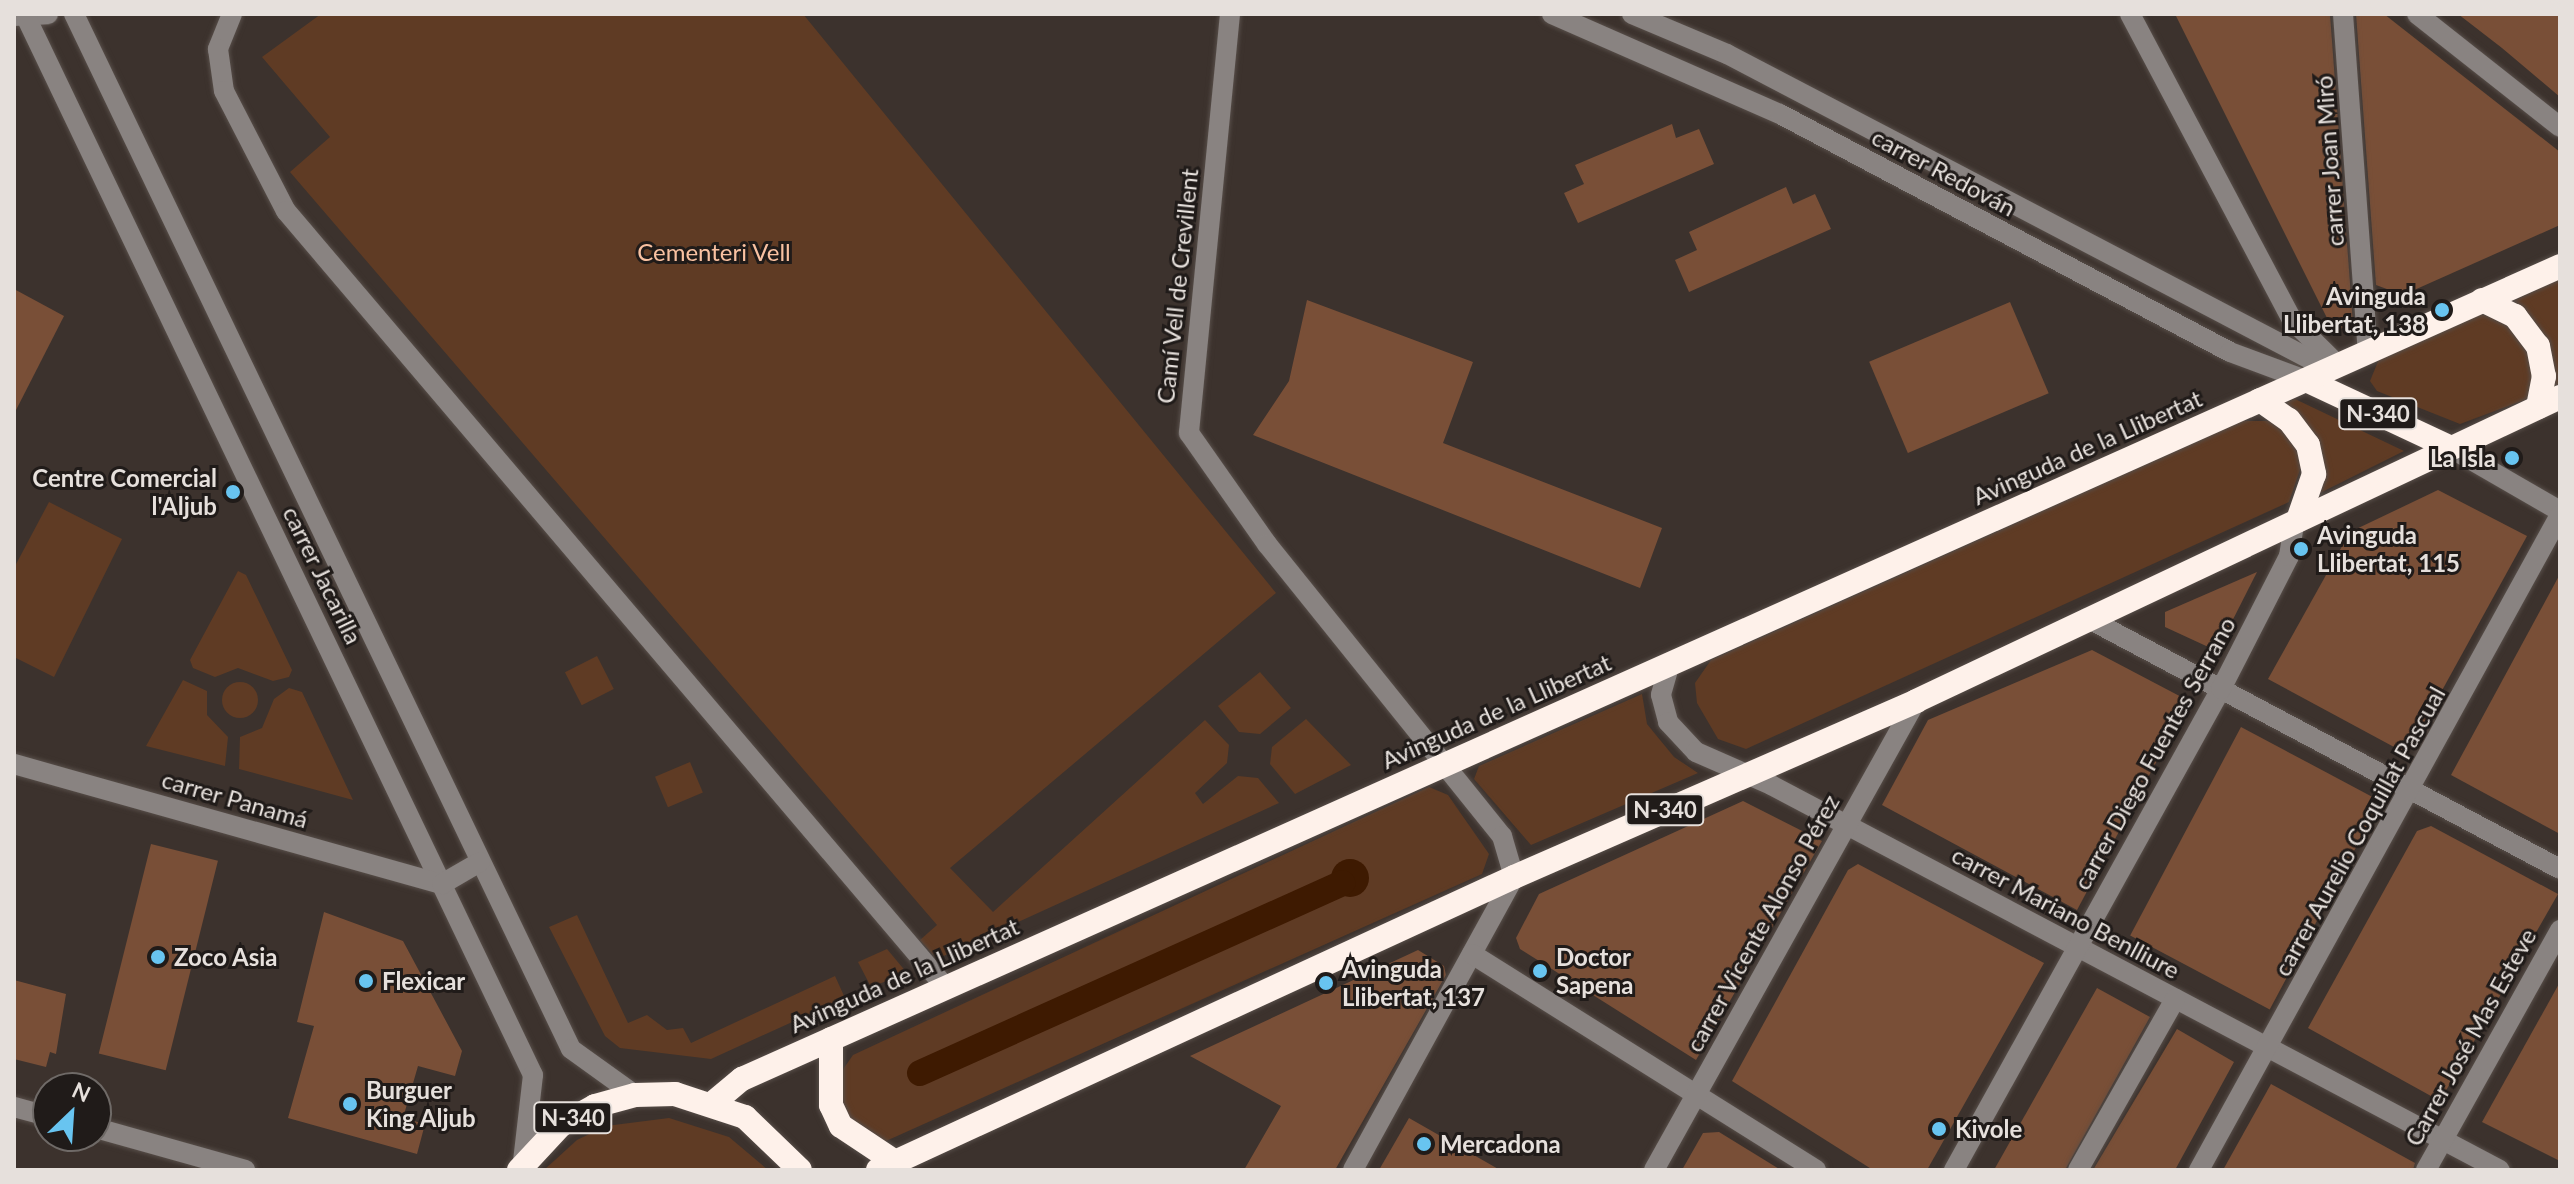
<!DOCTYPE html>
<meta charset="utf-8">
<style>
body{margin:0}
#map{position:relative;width:2574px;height:1184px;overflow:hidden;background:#3c322d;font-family:Lato,sans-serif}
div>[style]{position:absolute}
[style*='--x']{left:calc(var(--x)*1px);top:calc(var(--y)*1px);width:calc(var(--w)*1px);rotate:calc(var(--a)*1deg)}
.green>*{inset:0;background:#5f3b24;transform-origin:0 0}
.round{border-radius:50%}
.water>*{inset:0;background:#3e1a01}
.canal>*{height:26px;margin:-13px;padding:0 13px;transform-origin:13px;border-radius:13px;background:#3e1a01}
.building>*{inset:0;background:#794f37;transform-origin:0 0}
.roads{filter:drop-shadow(0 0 2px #574e49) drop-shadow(0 0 2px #574e49)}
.minor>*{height:20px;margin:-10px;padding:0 10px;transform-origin:10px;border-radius:10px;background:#898381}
.highway>*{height:24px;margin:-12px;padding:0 12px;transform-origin:12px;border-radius:12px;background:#fef1ea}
.dots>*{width:22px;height:22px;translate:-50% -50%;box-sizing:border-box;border:4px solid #201b19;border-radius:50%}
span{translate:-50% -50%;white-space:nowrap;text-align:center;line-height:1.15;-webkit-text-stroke:6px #201b19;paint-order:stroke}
.shield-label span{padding:2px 6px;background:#201b19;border:2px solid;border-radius:6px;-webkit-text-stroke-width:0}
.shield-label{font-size:22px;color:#e6e0dc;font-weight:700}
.street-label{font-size:24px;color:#e6e0dc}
.park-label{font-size:24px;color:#f9c1a1}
.poi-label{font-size:24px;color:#e6e0dc;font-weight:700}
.right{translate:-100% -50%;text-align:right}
.left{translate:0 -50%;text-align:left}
.frame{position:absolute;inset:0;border:16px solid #e6e0dc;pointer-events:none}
.north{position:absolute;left:32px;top:1072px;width:80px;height:80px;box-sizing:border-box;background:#201b19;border:2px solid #6f6a67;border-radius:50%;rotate:25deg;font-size:22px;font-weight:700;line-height:32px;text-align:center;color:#e6e0dc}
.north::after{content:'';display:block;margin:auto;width:28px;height:36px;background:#68c4f0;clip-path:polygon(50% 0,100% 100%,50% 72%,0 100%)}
</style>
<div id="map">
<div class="green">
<div style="clip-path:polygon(321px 14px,803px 14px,1276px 593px,950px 868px,993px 912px,1205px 720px,1229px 745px,1227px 763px,1195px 793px,1203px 804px,1238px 776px,1258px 778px,1279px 803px,937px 959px,920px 940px,937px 925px,290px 172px,330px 137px,262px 57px)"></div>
<div style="clip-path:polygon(2560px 279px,2560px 384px,2551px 388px,2527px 313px,2513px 301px)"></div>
<div style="clip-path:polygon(2481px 314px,2512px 324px,2532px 358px,2534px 390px,2527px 399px,2460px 424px,2377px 391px,2370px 381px,2379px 359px)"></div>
<div style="clip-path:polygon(2295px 399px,2404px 451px,2318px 494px,2323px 456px,2316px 436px,2281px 404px)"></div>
<div style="clip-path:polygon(2243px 421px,2269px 421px,2292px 435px,2304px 458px,2289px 502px,1746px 749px,1718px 739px,1697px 703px,1695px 683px,1711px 660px)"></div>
<div style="clip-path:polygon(49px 502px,122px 539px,54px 677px,14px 657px,14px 568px)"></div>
<div style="clip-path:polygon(238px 571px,246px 575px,292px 670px,289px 677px,273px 681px,238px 668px,215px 677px,193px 668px,190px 660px)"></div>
<div style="left:597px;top:656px;width:37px;height:36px;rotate:63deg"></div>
<div style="clip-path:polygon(1260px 672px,1291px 708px,1260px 734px,1239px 732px,1218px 706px)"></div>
<div style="clip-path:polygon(183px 680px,207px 691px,207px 715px,228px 737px,225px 766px,146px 746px)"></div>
<div class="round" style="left:222px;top:682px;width:36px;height:36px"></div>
<div style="clip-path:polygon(289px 688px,302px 692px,353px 800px,239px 769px,240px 737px,262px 728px,274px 699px)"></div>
<div style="clip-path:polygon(1642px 694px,1647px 724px,1674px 757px,1698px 773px,1531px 845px,1474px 779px,1479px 766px)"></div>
<div style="clip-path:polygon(1306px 719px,1351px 765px,1295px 794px,1270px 764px,1272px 747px)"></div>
<div style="left:690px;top:762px;width:33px;height:38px;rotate:67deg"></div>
<div style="clip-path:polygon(1429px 787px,1448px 795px,1489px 854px,1482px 874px,886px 1141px,848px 1133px,837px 1078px,853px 1055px)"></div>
<div style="clip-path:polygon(577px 915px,628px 1023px,647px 1015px,667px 1030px,683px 1028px,691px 1043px,835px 976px,845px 998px,711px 1059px,620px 1048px,605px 1036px,549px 927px)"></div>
<div style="clip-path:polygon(887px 949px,907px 973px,871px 987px,858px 962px)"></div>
<div style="clip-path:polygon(669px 1118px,729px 1137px,768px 1170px,544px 1170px,577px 1140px,606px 1126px)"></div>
</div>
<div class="water">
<div class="round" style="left:1331px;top:859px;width:38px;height:38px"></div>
</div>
<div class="canal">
<div style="--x:920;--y:1073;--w:463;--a:-24.2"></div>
</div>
<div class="building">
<div style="clip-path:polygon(2175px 14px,2330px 14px,2353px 323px,2334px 332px)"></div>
<div style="clip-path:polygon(2356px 14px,2384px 14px,2560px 152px,2560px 225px,2403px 295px,2376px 285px)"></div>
<div style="clip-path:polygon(2458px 14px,2560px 14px,2560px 97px,2502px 48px)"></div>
<div style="clip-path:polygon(1672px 124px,1676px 138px,1699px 129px,1714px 164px,1578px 223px,1564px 193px,1584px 184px,1575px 165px)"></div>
<div style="clip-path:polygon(1786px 187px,1793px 204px,1815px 194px,1831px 229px,1689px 292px,1675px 260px,1697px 250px,1689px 232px)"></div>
<div style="clip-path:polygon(14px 289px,64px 316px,14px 414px)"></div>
<div style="clip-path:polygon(1307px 300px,1473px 362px,1443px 443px,1662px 528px,1640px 588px,1253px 435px,1289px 381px)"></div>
<div style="left:2010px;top:302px;width:99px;height:153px;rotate:67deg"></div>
<div style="clip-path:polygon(2438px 490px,2527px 536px,2407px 754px,2268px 679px,2350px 532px)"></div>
<div style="clip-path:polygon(2257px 572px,2217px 651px,2165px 627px,2165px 612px)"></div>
<div style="clip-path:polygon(2560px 574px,2560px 834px,2451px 775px)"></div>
<div style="clip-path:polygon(2092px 650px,2189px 701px,2077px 910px,1882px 805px,1928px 720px)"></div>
<div style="left:2241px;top:727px;width:158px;height:236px;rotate:28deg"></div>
<div style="clip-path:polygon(1743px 801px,1822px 841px,1696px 1060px,1520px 949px,1516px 938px,1539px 894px)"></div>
<div style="clip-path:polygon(2431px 826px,2558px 894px,2440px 1101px,2308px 1028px,2417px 831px)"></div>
<div style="left:151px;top:844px;width:69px;height:216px;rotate:14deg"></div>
<div style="clip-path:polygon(1858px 864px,2044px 963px,1927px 1170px,1873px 1170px,1732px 1081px,1848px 870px)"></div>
<div style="clip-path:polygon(324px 912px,403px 941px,462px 1051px,455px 1076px,418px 1066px,403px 1118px,425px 1124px,417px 1154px,288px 1118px,314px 1026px,297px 1022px)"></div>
<div style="clip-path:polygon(1418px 950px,1444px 966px,1446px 975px,1335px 1170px,1244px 1170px,1281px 1106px,1190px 1056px)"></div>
<div style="clip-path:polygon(14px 980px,66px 994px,56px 1054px,50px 1052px,46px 1067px,14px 1059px)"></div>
<div style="clip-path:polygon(2560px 982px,2560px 1161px,2482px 1122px)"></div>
<div style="clip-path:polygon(2097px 988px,2150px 1017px,2065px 1170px,1994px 1170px)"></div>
<div style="clip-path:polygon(2177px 1029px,2234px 1062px,2175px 1170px,2093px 1170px)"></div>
<div style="clip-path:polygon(2271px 1084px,2415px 1163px,2413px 1170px,2223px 1170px)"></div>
<div style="clip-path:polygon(1409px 1118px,1500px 1170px,1379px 1170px)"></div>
<div style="clip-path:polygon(1719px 1132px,1781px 1170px,1682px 1170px,1703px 1133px)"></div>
</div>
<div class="roads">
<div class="minor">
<div style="--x:74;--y:14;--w:1148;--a:64.35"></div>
<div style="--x:571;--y:1049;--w:79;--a:35.7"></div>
<div style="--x:232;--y:14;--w:38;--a:112"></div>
<div style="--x:218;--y:49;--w:42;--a:81.9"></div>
<div style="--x:224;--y:91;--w:135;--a:62.7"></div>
<div style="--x:286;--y:211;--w:1019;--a:49.65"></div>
<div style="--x:1230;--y:14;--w:421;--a:95.6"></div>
<div style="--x:1189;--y:433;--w:136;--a:54.9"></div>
<div style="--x:1267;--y:544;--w:375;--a:51.2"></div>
<div style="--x:1502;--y:836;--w:43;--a:73.7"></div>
<div style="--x:1514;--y:877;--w:334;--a:118.8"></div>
<div style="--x:1552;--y:14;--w:249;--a:23.7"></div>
<div style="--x:1780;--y:114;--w:509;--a:27.87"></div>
<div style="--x:2230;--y:352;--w:83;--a:20.4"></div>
<div style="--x:1632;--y:14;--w:103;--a:22.8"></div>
<div style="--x:1727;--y:54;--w:679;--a:27.62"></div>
<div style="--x:2130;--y:14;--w:346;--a:62.1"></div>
<div style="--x:2292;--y:320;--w:64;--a:44.4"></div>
<div style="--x:2343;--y:14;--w:339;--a:85.8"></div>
<div style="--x:2417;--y:14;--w:182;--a:38.3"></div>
<div style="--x:14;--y:16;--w:34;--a:-3"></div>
<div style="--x:27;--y:19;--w:1171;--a:64.4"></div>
<div style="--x:533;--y:1075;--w:88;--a:96.6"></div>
<div style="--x:2449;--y:447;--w:128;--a:30"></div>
<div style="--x:2087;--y:618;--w:535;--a:27.95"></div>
<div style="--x:1670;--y:663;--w:33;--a:106"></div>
<div style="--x:1661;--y:695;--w:28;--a:75"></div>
<div style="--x:1668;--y:722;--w:41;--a:47"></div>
<div style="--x:1696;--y:752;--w:82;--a:23.7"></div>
<div style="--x:1771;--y:785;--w:824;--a:27.84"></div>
<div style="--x:14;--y:764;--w:445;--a:15.7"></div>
<div style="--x:442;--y:884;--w:44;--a:-30.1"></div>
<div style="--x:1472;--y:954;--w:406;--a:32.1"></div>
<div style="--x:14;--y:1107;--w:35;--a:15"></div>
<div style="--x:96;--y:1128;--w:155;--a:15.7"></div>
<div style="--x:1654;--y:1170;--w:537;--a:-60.81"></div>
<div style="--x:1954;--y:1170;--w:550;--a:-60.97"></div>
<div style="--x:2221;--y:689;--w:149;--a:-62.9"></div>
<div style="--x:2289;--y:556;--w:32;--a:-81"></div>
<div style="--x:2078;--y:1170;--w:197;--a:-60.4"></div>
<div style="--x:2199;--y:1170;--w:748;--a:-61.14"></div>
<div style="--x:2426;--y:1170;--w:275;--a:-60.8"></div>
</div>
<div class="highway">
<div style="--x:2482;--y:300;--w:37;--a:26"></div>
<div style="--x:2515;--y:316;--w:38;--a:53"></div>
<div style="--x:2538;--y:346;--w:31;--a:79"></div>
<div style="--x:2544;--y:376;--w:32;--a:101"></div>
<div style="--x:2308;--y:381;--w:156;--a:25.1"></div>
<div style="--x:2260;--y:400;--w:35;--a:35"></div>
<div style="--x:2289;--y:420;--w:31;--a:53"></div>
<div style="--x:2308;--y:445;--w:30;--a:78"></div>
<div style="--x:2314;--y:474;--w:49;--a:109.2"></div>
<div style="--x:831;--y:1039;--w:66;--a:90"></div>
<div style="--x:831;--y:1105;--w:23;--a:65"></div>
<div style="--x:841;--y:1126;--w:61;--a:33.7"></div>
<div style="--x:713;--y:1103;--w:38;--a:-40"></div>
<div style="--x:742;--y:1079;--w:1992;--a:-24.09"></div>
<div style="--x:519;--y:1170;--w:62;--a:-47"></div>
<div style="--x:561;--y:1125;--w:39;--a:-29"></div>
<div style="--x:595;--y:1106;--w:41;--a:-15.4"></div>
<div style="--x:635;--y:1095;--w:40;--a:-1.4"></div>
<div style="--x:675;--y:1094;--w:74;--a:18.2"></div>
<div style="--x:745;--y:1117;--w:76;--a:43.9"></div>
<div style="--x:878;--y:1170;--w:700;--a:-24.74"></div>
<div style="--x:1514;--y:877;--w:439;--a:-23.6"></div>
<div style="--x:1916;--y:701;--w:712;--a:-25.27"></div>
</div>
</div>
<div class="dots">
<div style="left:2442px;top:310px;background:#68c4f0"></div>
<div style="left:2512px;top:458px;background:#68c4f0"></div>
<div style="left:233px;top:492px;background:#68c4f0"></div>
<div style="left:2301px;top:549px;background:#68c4f0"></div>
<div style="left:158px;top:957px;background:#68c4f0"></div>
<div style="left:1540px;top:971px;background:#68c4f0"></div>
<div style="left:366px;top:981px;background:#68c4f0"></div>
<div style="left:1326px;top:983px;background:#68c4f0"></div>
<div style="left:350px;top:1104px;background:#68c4f0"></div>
<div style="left:1939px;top:1129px;background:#68c4f0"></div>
<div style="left:1424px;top:1144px;background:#68c4f0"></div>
</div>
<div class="shield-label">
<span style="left:2378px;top:414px">N-340</span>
<span style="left:1665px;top:810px">N-340</span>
<span style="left:573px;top:1118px">N-340</span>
</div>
<div class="street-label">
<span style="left:2329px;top:161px;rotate:-94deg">carrer Joan Miró</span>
<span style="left:1944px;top:172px;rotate:28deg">carrer Redován</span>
<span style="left:1177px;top:286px;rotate:-84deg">Camí Vell de Crevillent</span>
<span style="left:2087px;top:447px;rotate:-24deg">Avinguda de la Llibertat</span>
<span style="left:323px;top:575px;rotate:64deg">carrer Jacarilla</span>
<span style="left:1496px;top:711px;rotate:-24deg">Avinguda de la Llibertat</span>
<span style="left:2154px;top:753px;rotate:-61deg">carrer Diego Fuentes Serrano</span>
<span style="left:235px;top:799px;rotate:16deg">carrer Panamá</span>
<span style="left:2359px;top:831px;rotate:-61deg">carrer Aurelio Coquillat Pascual</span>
<span style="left:2066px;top:912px;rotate:28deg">carrer Mariano Benlliure</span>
<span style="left:1762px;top:923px;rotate:-61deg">carrer Vicente Alonso Pérez</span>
<span style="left:904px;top:975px;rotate:-24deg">Avinguda de la Llibertat</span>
<span style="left:2470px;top:1037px;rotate:-61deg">Carrer José Mas Esteve</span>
</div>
<div class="park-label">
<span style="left:714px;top:252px">Cementeri Vell</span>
</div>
<div class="poi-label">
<span class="right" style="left:2426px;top:310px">Avinguda<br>Llibertat, 138</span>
<span class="right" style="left:2496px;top:458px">La Isla</span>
<span class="right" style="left:217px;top:492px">Centre Comercial<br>l'Aljub</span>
<span class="left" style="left:2317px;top:549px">Avinguda<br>Llibertat, 115</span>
<span class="left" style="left:174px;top:957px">Zoco Asia</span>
<span class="left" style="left:1556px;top:971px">Doctor<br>Sapena</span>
<span class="left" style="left:1342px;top:983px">Avinguda<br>Llibertat, 137</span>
<span class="left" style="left:382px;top:981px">Flexicar</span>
<span class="left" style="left:366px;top:1104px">Burguer<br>King Aljub</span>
<span class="left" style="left:1955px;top:1129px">Kivole</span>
<span class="left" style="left:1440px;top:1144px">Mercadona</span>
</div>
<div class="frame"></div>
<div class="north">N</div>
</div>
